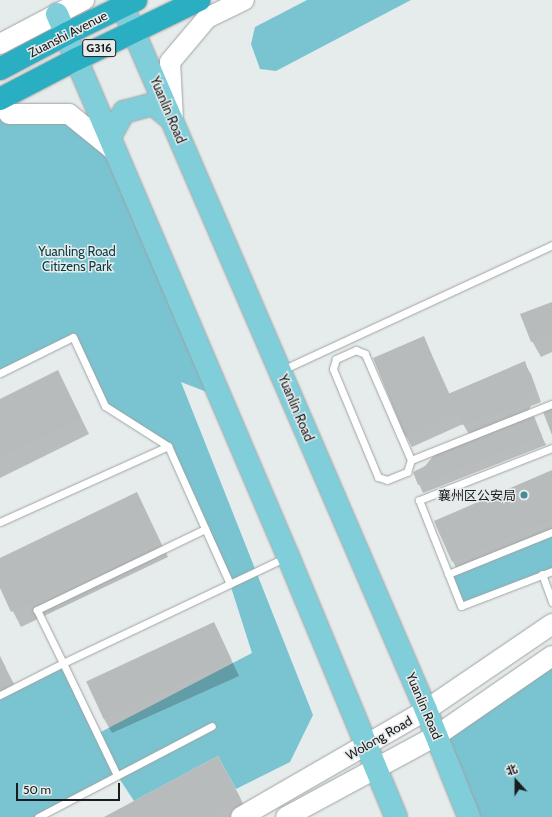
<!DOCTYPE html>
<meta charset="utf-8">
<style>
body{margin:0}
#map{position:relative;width:552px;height:817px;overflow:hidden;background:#e6ebeb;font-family:Cabin,"Noto Sans SC",sans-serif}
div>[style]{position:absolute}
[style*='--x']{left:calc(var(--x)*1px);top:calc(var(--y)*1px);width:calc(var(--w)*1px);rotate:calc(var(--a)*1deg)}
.green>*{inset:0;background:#7ac4d1}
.shadow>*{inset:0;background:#0003}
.building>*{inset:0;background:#b7bbbc;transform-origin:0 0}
.roads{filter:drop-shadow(0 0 1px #9fa3a4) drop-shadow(0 0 1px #9fa3a4)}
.lane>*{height:7px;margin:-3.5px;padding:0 3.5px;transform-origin:3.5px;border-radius:3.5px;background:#fff}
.secondary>*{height:20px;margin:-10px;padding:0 10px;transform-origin:10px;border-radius:10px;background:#fff}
.primary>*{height:22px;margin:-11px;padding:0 11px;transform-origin:11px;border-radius:11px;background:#7fceda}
.highway>*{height:22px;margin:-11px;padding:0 11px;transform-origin:11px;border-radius:11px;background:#2aaec1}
.dots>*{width:11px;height:11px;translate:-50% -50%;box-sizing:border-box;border:2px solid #e6ebeb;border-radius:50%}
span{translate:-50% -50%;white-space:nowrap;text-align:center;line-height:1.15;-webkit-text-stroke:3px #e6ebeb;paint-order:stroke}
.shield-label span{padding:1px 3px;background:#e6ebeb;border:1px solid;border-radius:3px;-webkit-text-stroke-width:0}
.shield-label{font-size:12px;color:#1b1c1d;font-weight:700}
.street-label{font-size:13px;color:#1b1c1d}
.park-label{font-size:13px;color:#073b43}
.poi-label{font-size:13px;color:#1b1c1d}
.right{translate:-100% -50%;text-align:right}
.north{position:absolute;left:496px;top:761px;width:40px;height:40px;-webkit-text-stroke:3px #e6ebeb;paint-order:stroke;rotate:339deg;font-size:11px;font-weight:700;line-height:16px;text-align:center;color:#1b1c1d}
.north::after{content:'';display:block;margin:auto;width:14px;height:18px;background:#1b1c1d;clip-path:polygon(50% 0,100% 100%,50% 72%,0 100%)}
.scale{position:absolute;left:16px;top:783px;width:104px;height:18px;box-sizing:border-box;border:2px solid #1b1c1d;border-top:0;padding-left:5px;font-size:12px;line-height:14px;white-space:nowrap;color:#1b1c1d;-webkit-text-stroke:3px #e6ebeb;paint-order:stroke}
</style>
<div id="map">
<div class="green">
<div style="clip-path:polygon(307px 0,411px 0,276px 71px,260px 69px,251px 44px,255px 27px)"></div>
<div style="clip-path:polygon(9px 114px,69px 114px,116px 152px,220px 397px,181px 382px,313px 715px,290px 762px,236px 789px,218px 756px,134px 801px,117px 775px,38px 817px,0 817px,0 695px,63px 663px,97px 734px,252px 653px,230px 584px,168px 447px,109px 408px,73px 337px,0 373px,0 119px)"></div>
<div style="clip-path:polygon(552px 532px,552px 571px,461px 606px,448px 574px)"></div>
<div style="clip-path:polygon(552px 656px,552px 817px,469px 817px,436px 736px)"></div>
</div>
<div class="shadow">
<div style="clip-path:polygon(552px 303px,552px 352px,541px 357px,532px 341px)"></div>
<div style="clip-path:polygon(424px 338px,450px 395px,524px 363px,531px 374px,541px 402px,531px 406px,525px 417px,470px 436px,463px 424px,412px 447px,406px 436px,375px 358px)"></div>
<div style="clip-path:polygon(58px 372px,89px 434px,0 478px,0 400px)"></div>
<div style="clip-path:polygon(533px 417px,546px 445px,423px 493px,419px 484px)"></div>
<div style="clip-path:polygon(552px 472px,552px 533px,459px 573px,453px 562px)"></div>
<div style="clip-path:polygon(137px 494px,168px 557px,21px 627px,0 586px,0 559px)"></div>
<div style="clip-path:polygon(214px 623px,239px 676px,112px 733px,103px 717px)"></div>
<div style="clip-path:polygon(0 657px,14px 684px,0 692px)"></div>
<div style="clip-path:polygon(227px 773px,249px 815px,245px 817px,106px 817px)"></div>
</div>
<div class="building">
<div style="clip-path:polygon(552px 302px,552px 333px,531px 342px,520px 314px)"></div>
<div style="clip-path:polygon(424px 336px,448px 394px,525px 361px,535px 391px,524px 395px,519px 406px,462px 425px,458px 412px,405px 436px,373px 358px)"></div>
<div style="clip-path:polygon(58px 370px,81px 418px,0 457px,0 399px)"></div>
<div style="clip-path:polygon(552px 409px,552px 435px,543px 412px)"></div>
<div style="clip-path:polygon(534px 416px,542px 436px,418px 485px,413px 472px,425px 466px,435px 454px)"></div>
<div style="clip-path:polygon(552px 470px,552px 519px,452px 562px,434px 521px)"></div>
<div style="clip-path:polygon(137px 492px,160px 541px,11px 612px,0 588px,0 558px)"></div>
<div style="left:214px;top:622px;width:41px;height:141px;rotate:65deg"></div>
<div style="clip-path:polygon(0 656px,6px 668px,0 672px)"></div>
<div style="clip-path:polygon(218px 756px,241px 799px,207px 817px,104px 817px)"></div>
</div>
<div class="roads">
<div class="lane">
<div style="--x:282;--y:370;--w:298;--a:-24.8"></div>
<div style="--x:0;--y:373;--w:81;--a:-26.3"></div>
<div style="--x:73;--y:337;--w:76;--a:65.1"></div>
<div style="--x:105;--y:406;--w:75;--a:32.4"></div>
<div style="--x:168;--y:446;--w:151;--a:65.8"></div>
<div style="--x:552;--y:448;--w:143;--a:158.6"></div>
<div style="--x:419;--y:500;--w:114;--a:68.4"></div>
<div style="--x:461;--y:606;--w:97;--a:-21"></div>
<div style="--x:411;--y:460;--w:116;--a:-113.5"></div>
<div style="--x:365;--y:354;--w:10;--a:-156"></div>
<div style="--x:356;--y:350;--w:22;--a:156"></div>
<div style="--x:336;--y:359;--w:10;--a:107"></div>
<div style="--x:333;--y:369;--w:117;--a:67.4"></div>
<div style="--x:378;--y:477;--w:9;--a:18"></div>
<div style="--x:387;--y:480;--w:22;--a:-22"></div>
<div style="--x:407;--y:472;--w:13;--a:-72"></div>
<div style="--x:411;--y:460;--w:152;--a:-21.7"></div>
<div style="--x:0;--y:522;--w:184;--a:-24.3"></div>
<div style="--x:205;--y:529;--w:187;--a:154.3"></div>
<div style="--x:37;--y:610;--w:59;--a:63.9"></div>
<div style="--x:63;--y:663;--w:247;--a:-25.4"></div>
<div style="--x:448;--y:574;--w:112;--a:-22"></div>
<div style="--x:542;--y:574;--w:30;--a:70"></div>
<div style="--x:0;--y:695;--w:71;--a:-26.9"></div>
<div style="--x:63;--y:663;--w:124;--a:64.3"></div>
<div style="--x:38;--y:817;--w:196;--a:-27.6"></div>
</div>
<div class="secondary">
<div style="--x:0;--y:44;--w:95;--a:-27.6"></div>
<div style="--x:9;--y:114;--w:60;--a:0"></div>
<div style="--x:69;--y:114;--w:60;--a:39"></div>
<div style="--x:173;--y:119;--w:57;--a:-93"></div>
<div style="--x:170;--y:62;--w:57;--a:-49.9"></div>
<div style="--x:207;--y:18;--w:41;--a:-25.9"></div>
<div style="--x:241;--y:817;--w:214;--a:-30"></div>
<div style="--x:426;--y:710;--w:153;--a:-34.3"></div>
<div style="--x:286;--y:817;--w:170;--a:-28.4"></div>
<div style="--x:436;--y:736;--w:141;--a:-34.6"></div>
</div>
<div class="primary">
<div style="--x:120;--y:0;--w:773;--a:66.68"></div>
<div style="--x:426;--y:710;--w:115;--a:68.1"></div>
<div style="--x:57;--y:14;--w:589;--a:66.92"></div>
<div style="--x:288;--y:556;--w:282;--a:67.5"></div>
<div style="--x:110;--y:137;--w:29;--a:-61"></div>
<div style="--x:124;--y:112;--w:30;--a:-15"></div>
<div style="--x:153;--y:104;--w:25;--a:40"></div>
</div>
<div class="highway">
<div style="--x:0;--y:69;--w:75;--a:-27.9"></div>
<div style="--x:66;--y:34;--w:78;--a:-25.9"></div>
<div style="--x:0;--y:99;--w:87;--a:-27.5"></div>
<div style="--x:77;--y:59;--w:136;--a:-25.8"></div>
</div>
</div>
<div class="dots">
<div style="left:524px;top:495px;background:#478c98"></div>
</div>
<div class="shield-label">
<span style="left:99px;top:48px">G316</span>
</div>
<div class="street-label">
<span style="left:68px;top:34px;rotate:-27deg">Zuanshi Avenue</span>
<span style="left:168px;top:110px;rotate:67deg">Yuanlin Road</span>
<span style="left:296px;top:408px;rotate:67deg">Yuanlin Road</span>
<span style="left:424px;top:706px;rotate:67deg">Yuanlin Road</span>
<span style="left:379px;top:738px;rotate:-30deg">Wolong Road</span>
</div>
<div class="park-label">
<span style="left:77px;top:259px">Yuanling Road<br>Citizens Park</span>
</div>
<div class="poi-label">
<span class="right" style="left:516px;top:495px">襄州区公安局</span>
</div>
<div class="north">北</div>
<div class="scale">50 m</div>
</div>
